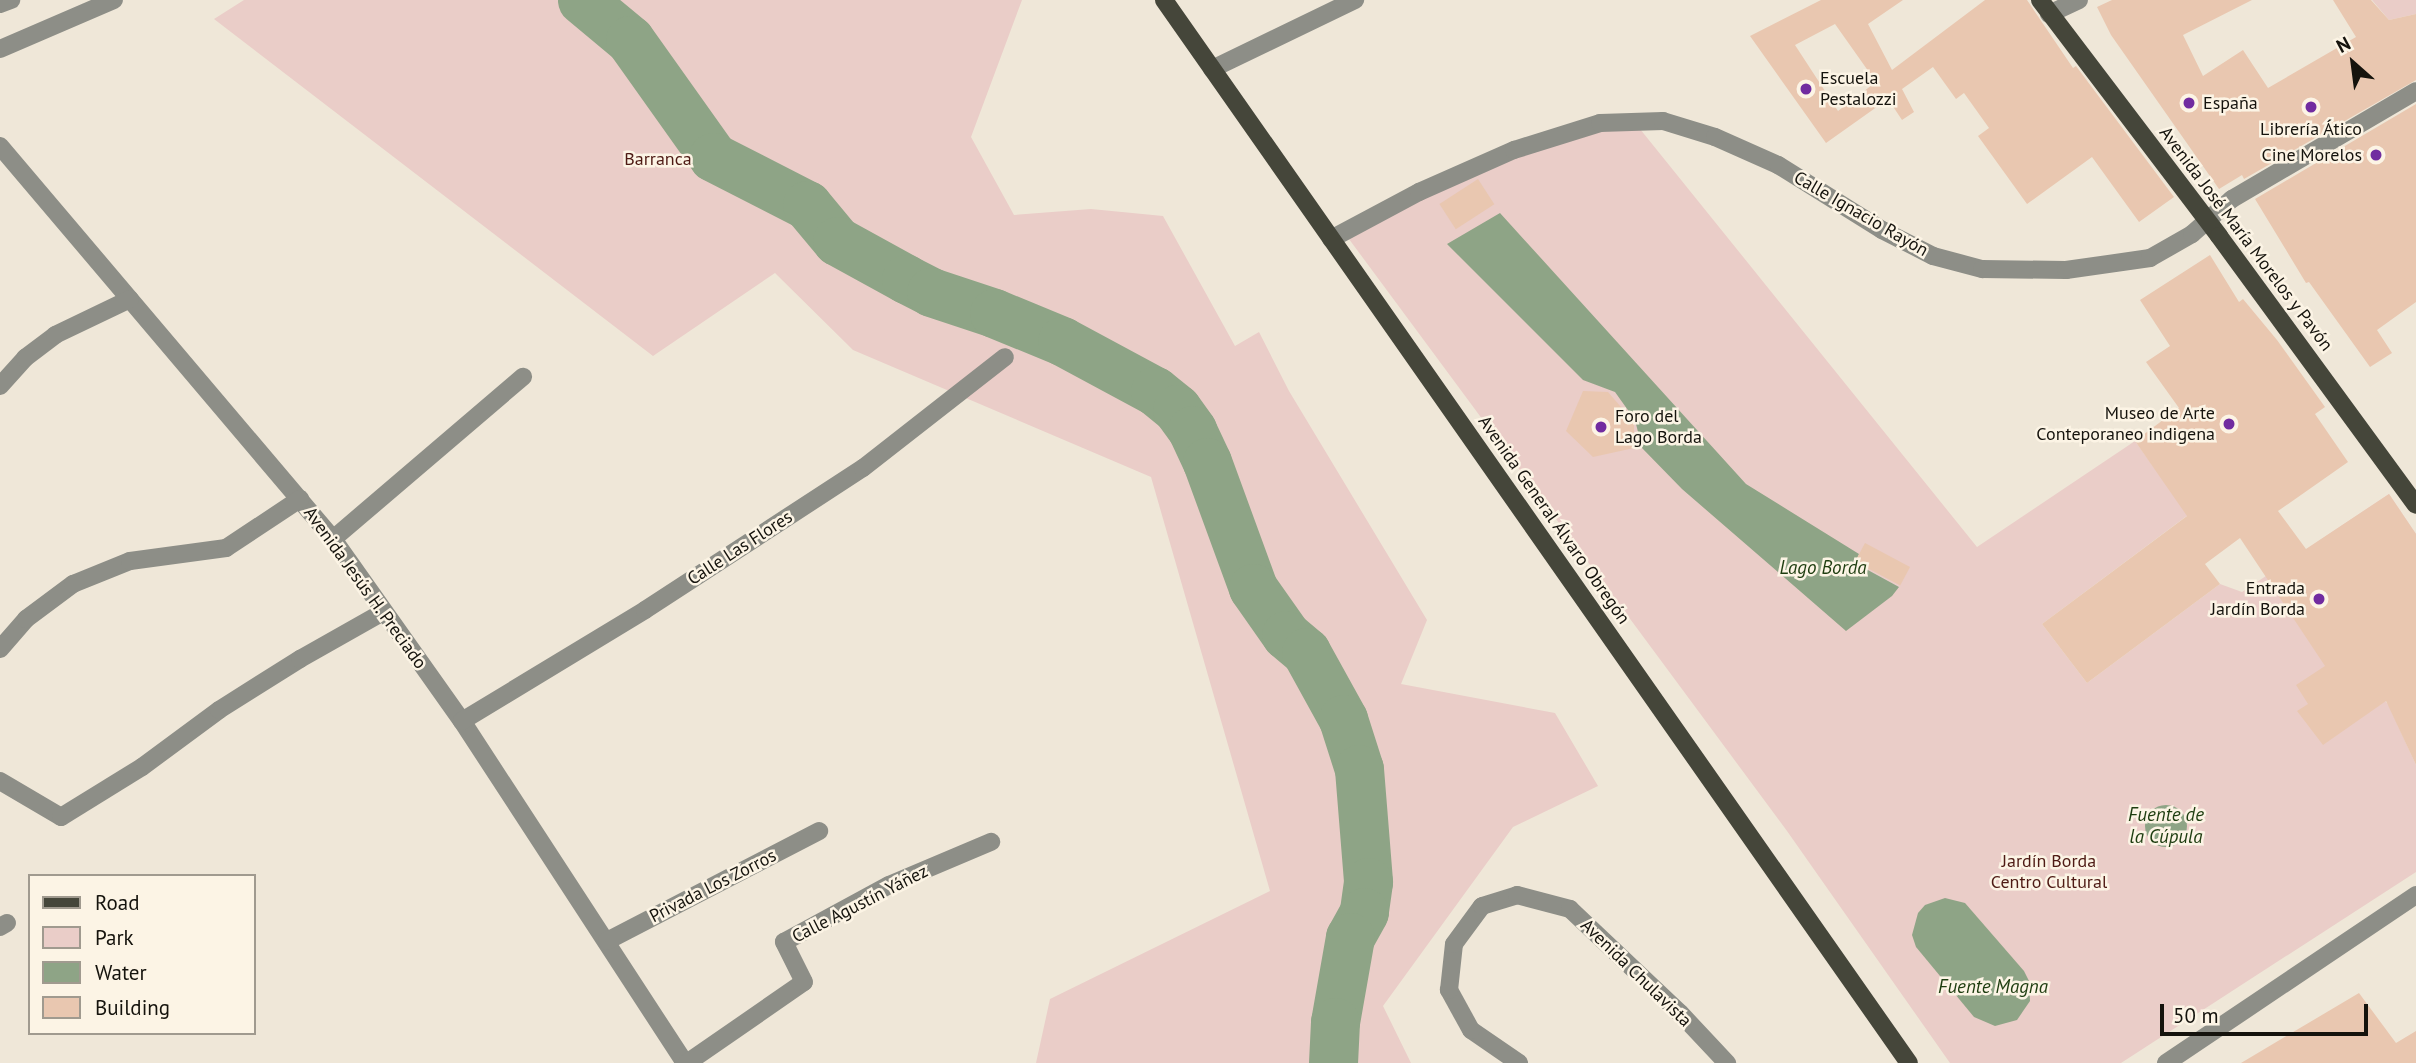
<!DOCTYPE html>
<meta charset="utf-8">
<style>
body{margin:0}
#map{position:relative;width:2416px;height:1063px;overflow:hidden;background:#efe7d8;font-family:"PT Sans",sans-serif}
div>[style]{position:absolute}
[style*='--x']{left:calc(var(--x)*1px);top:calc(var(--y)*1px);width:calc(var(--w)*1px);rotate:calc(var(--a)*1deg)}
.green>*{inset:0;background:#eacdc8}
.water>*{inset:0;background:#8ea486}
.round{border-radius:50%}
.river>*{height:49px;margin:-24.5px;padding:0 24.5px;transform-origin:24.5px;border-radius:24.5px;background:#8ea486}
.building>*{inset:0;background:#e9c7b0;transform-origin:0 0}
.minor>*{height:18px;margin:-9px;padding:0 9px;transform-origin:9px;border-radius:9px;background:#8d8e87}
.tertiary>*{height:18px;margin:-9px;padding:0 9px;transform-origin:9px;border-radius:9px;background:#8d8e87}
.primary>*{height:18px;margin:-9px;padding:0 9px;transform-origin:9px;border-radius:9px;background:#45463a}
.dots>*{width:19px;height:19px;translate:-50% -50%;box-sizing:border-box;border:4px solid #fcf4e5;border-radius:50%}
span{translate:-50% -50%;white-space:nowrap;text-align:center;line-height:1.15;-webkit-text-stroke:5px #fcf4e5;paint-order:stroke}
.poi-label{font-size:18px;color:#15130d}
.left{translate:0 -50%;text-align:left}
.right{translate:-100% -50%;text-align:right}
.park-label{font-size:18px;color:#4e1a14}
.street-label{font-size:18px;color:#15130d}
.water-label{font-size:19px;color:#1e3d10;font-style:italic}
.legend{position:absolute;left:28px;top:874px;width:228px;height:161px;box-sizing:border-box;background:#fcf4e5;border:2px solid #a09a8f;margin:0;padding:9px 12px;list-style:none;font-size:21px;color:#15130d}
.legend li{display:flex;align-items:center;gap:14px;height:35px}
.legend b{width:35px;border:2px solid #a09a8f}
.north{position:absolute;left:2318px;top:28px;width:70px;height:70px;-webkit-text-stroke:5px #fcf4e5;paint-order:stroke;rotate:332deg;font-size:19px;font-weight:700;line-height:28px;text-align:center;color:#15130d}
.north::after{content:'';display:block;margin:auto;width:24px;height:32px;background:#15130d;clip-path:polygon(50% 0,100% 100%,50% 72%,0 100%)}
.scale{position:absolute;left:2160px;top:1004px;width:208px;height:32px;box-sizing:border-box;border:4px solid #15130d;border-top:0;padding-left:9px;font-size:21px;line-height:24px;white-space:nowrap;color:#15130d;-webkit-text-stroke:5px #fcf4e5;paint-order:stroke}
</style>
<div id="map">
<div class="green">
<div style="clip-path:polygon(244px 0,1022px 0,971px 137px,1014px 215px,1091px 209px,1163px 216px,1235px 346px,1259px 332px,1289px 391px,1427px 620px,1401px 684px,1555px 713px,1598px 786px,1513px 827px,1383px 1006px,1411px 1063px,1036px 1063px,1050px 999px,1270px 891px,1151px 477px,853px 350px,775px 273px,653px 356px,214px 19px)"></div>
<div style="clip-path:polygon(2372px 0,2416px 0,2416px 14px,2389px 20px)"></div>
<div style="clip-path:polygon(1605px 128px,1640px 129px,1977px 547px,2135px 441px,2188px 515px,2042px 624px,2087px 683px,2220px 584px,2242px 592px,2389px 494px,2416px 534px,2416px 631px,2361px 668px,2389px 706px,2416px 765px,2416px 872px,2121px 1063px,1950px 1063px,1787px 831px,1346px 235px,1490px 166px)"></div>
</div>
<div class="water">
<div style="clip-path:polygon(1500px 213px,1746px 484px,1859px 554px,1855px 563px,1899px 587px,1892px 596px,1846px 631px,1682px 489px,1642px 448px,1635px 420px,1615px 392px,1583px 380px,1447px 244px)"></div>
<div class="round" style="left:2145px;top:805px;width:42px;height:42px"></div>
<div style="clip-path:polygon(1945px 898px,1965px 903px,2024px 971px,2029px 981px,2030px 1001px,2017px 1020px,1995px 1026px,1974px 1017px,1916px 947px,1912px 935px,1918px 913px,1925px 905px)"></div>
</div>
<div class="river">
<div style="--x:582;--y:0;--w:62;--a:39.8"></div>
<div style="--x:630;--y:40;--w:143;--a:54.6"></div>
<div style="--x:713;--y:157;--w:106;--a:27.1"></div>
<div style="--x:807;--y:205;--w:47;--a:50.2"></div>
<div style="--x:837;--y:241;--w:79;--a:28.8"></div>
<div style="--x:906;--y:279;--w:28;--a:27"></div>
<div style="--x:931;--y:292;--w:66;--a:18.4"></div>
<div style="--x:994;--y:313;--w:74;--a:22.4"></div>
<div style="--x:1062;--y:341;--w:106;--a:28.3"></div>
<div style="--x:1155;--y:391;--w:28;--a:39"></div>
<div style="--x:1177;--y:409;--w:26;--a:54"></div>
<div style="--x:1192;--y:430;--w:35;--a:65"></div>
<div style="--x:1207;--y:462;--w:134;--a:69.9"></div>
<div style="--x:1253;--y:588;--w:57;--a:54.9"></div>
<div style="--x:1286;--y:635;--w:26;--a:40"></div>
<div style="--x:1306;--y:652;--w:77;--a:61.1"></div>
<div style="--x:1343;--y:719;--w:52;--a:72.3"></div>
<div style="--x:1359;--y:769;--w:113;--a:85.4"></div>
<div style="--x:1368;--y:882;--w:30;--a:98"></div>
<div style="--x:1364;--y:912;--w:29;--a:119"></div>
<div style="--x:1350;--y:937;--w:86;--a:100"></div>
<div style="--x:1335;--y:1022;--w:41;--a:92.8"></div>
</div>
<div class="building">
<div style="clip-path:polygon(evenodd,1821px 0,1903px 0,1868px 24px,1892px 70px,1985px 0,2027px 0,2073px 68px,2076px 66px,2174px 197px,2139px 222px,2092px 157px,2027px 204px,1978px 136px,1989px 128px,1964px 93px,1956px 99px,1933px 67px,1902px 89px,1914px 112px,1902px 120px,1888px 99px,1826px 143px,1750px 36px,1821px 0,1835px 24px,1876px 82px,1838px 111px,1795px 45px,1835px 24px)"></div>
<div style="clip-path:polygon(2112px 0,2252px 0,2183px 35px,2203px 76px,2243px 50px,2268px 88px,2356px 37px,2333px 0,2371px 0,2389px 20px,2416px 14px,2416px 80px,2244px 179px,2242px 175px,2219px 189px,2111px 35px,2097px 7px)"></div>
<div style="clip-path:polygon(2416px 104px,2416px 302px,2377px 330px,2392px 353px,2370px 367px,2309px 282px,2306px 283px,2255px 199px)"></div>
<div style="left:1478px;top:179px;width:30px;height:46px;rotate:57deg"></div>
<div style="clip-path:polygon(2210px 255px,2239px 302px,2243px 299px,2277px 340px,2325px 407px,2315px 414px,2348px 462px,2278px 511px,2306px 549px,2389px 494px,2416px 534px,2416px 765px,2386px 701px,2323px 745px,2297px 711px,2308px 704px,2296px 685px,2325px 666px,2240px 538px,2205px 564px,2220px 584px,2087px 683px,2042px 624px,2187px 516px,2135px 441px,2179px 408px,2146px 362px,2170px 346px,2140px 300px)"></div>
<div style="clip-path:polygon(1583px 391px,1608px 392px,1634px 422px,1634px 448px,1593px 457px,1566px 431px)"></div>
<div style="left:1865px;top:543px;width:51px;height:21px;rotate:28deg"></div>
<div style="clip-path:polygon(2359px 993px,2396px 1043px,2416px 1031px,2416px 1063px,2241px 1063px)"></div>
</div>
<div class="minor">
<div style="--x:2049;--y:14;--w:33;--a:-25"></div>
<div style="--x:1212;--y:69;--w:159;--a:-25.8"></div>
<div style="--x:0;--y:146;--w:515;--a:49.72"></div>
<div style="--x:333;--y:539;--w:223;--a:54.7"></div>
<div style="--x:462;--y:721;--w:408;--a:56.9"></div>
<div style="--x:0;--y:386;--w:38;--a:-48"></div>
<div style="--x:25;--y:358;--w:38;--a:-37"></div>
<div style="--x:55;--y:335;--w:83;--a:-25.6"></div>
<div style="--x:333;--y:539;--w:250;--a:-40.5"></div>
<div style="--x:0;--y:649;--w:40;--a:-49"></div>
<div style="--x:26;--y:619;--w:59;--a:-36.7"></div>
<div style="--x:73;--y:584;--w:61;--a:-22"></div>
<div style="--x:130;--y:561;--w:97;--a:-7.7"></div>
<div style="--x:226;--y:548;--w:89;--a:-33.5"></div>
<div style="--x:462;--y:721;--w:214;--a:-31.2"></div>
<div style="--x:645;--y:610;--w:260;--a:-33.1"></div>
<div style="--x:863;--y:468;--w:180;--a:-38"></div>
<div style="--x:0;--y:781;--w:71;--a:30.5"></div>
<div style="--x:61;--y:817;--w:95;--a:-31.7"></div>
<div style="--x:142;--y:767;--w:96;--a:-36.5"></div>
<div style="--x:219;--y:710;--w:96;--a:-32.2"></div>
<div style="--x:300;--y:659;--w:95;--a:-29.5"></div>
<div style="--x:0;--y:927;--w:8;--a:-30"></div>
<div style="--x:607;--y:941;--w:239;--a:-27.4"></div>
<div style="--x:687;--y:1063;--w:142;--a:-34.7"></div>
<div style="--x:804;--y:982;--w:45;--a:-116.6"></div>
<div style="--x:784;--y:942;--w:119;--a:-28.5"></div>
<div style="--x:889;--y:885;--w:111;--a:-22.9"></div>
<div style="--x:1519;--y:1063;--w:58;--a:-145.5"></div>
<div style="--x:1471;--y:1030;--w:46;--a:-118.8"></div>
<div style="--x:1449;--y:990;--w:46;--a:-83.8"></div>
<div style="--x:1454;--y:944;--w:47;--a:-53.6"></div>
<div style="--x:1482;--y:906;--w:37;--a:-17"></div>
<div style="--x:1517;--y:895;--w:55;--a:14.8"></div>
<div style="--x:1570;--y:909;--w:151;--a:43.4"></div>
<div style="--x:1680;--y:1013;--w:69;--a:46.8"></div>
<div style="--x:2166;--y:1063;--w:301;--a:-33.9"></div>
</div>
<div class="tertiary">
<div style="--x:0;--y:4;--w:12;--a:-20"></div>
<div style="--x:0;--y:49;--w:124;--a:-23.3"></div>
<div style="--x:1331;--y:239;--w:100;--a:-28.1"></div>
<div style="--x:1419;--y:192;--w:104;--a:-23.9"></div>
<div style="--x:1514;--y:150;--w:90;--a:-17.4"></div>
<div style="--x:1600;--y:123;--w:63;--a:-1.8"></div>
<div style="--x:1663;--y:121;--w:54;--a:17.1"></div>
<div style="--x:1715;--y:137;--w:69;--a:24"></div>
<div style="--x:1778;--y:165;--w:123;--a:32"></div>
<div style="--x:1882;--y:230;--w:57;--a:27"></div>
<div style="--x:1933;--y:256;--w:51;--a:14.9"></div>
<div style="--x:1982;--y:269;--w:84;--a:0.7"></div>
<div style="--x:2066;--y:270;--w:85;--a:-8.1"></div>
<div style="--x:2150;--y:258;--w:48;--a:-29.7"></div>
<div style="--x:2192;--y:234;--w:53;--a:-41.2"></div>
<div style="--x:2232;--y:199;--w:213;--a:-30.4"></div>
</div>
<div class="primary">
<div style="--x:1164;--y:0;--w:1298;--a:54.98"></div>
<div style="--x:2040;--y:0;--w:296;--a:52.8"></div>
<div style="--x:2219;--y:236;--w:333;--a:53.8"></div>
</div>
<div class="dots">
<div style="left:1806px;top:89px;background:#712ca0"></div>
<div style="left:2189px;top:103px;background:#712ca0"></div>
<div style="left:2311px;top:107px;background:#712ca0"></div>
<div style="left:2376px;top:155px;background:#712ca0"></div>
<div style="left:2229px;top:424px;background:#712ca0"></div>
<div style="left:1601px;top:427px;background:#712ca0"></div>
<div style="left:2319px;top:599px;background:#712ca0"></div>
</div>
<div class="poi-label">
<span class="left" style="left:1820px;top:89px">Escuela<br>Pestalozzi</span>
<span class="left" style="left:2203px;top:103px">España</span>
<span style="left:2311px;top:129px">Librería Ático</span>
<span class="right" style="left:2362px;top:155px">Cine Morelos</span>
<span class="right" style="left:2215px;top:424px">Museo de Arte<br>Conteporaneo indigena</span>
<span class="left" style="left:1615px;top:427px">Foro del<br>Lago Borda</span>
<span class="right" style="left:2305px;top:599px">Entrada<br>Jardín Borda</span>
</div>
<div class="park-label">
<span style="left:658px;top:159px">Barranca</span>
<span style="left:2049px;top:872px">Jardín Borda<br>Centro Cultural</span>
</div>
<div class="street-label">
<span style="left:1861px;top:214px;rotate:30deg">Calle Ignacio Rayón</span>
<span style="left:2246px;top:239px;rotate:53deg">Avenida José María Morelos y Pavón</span>
<span style="left:1554px;top:520px;rotate:55deg">Avenida General Álvaro Obregón</span>
<span style="left:740px;top:548px;rotate:-33deg">Calle Las Flores</span>
<span style="left:365px;top:588px;rotate:54deg">Avenida Jesús H. Preciado</span>
<span style="left:713px;top:886px;rotate:-27deg">Privada Los Zorros</span>
<span style="left:860px;top:904px;rotate:-27deg">Calle Agustín Yáñez</span>
<span style="left:1636px;top:973px;rotate:44deg">Avenida Chulavista</span>
</div>
<div class="water-label">
<span style="left:1823px;top:568px">Lago Borda</span>
<span style="left:2166px;top:826px">Fuente de<br>la Cúpula</span>
<span style="left:1993px;top:987px">Fuente Magna</span>
</div>
<ul class="legend">
<li><b style="height:9px;background:#45463a"></b>Road</li>
<li><b style="height:19px;background:#eacdc8"></b>Park</li>
<li><b style="height:19px;background:#8ea486"></b>Water</li>
<li><b style="height:19px;background:#e9c7b0"></b>Building</li>
</ul>
<div class="north">N</div>
<div class="scale">50 m</div>
</div>
